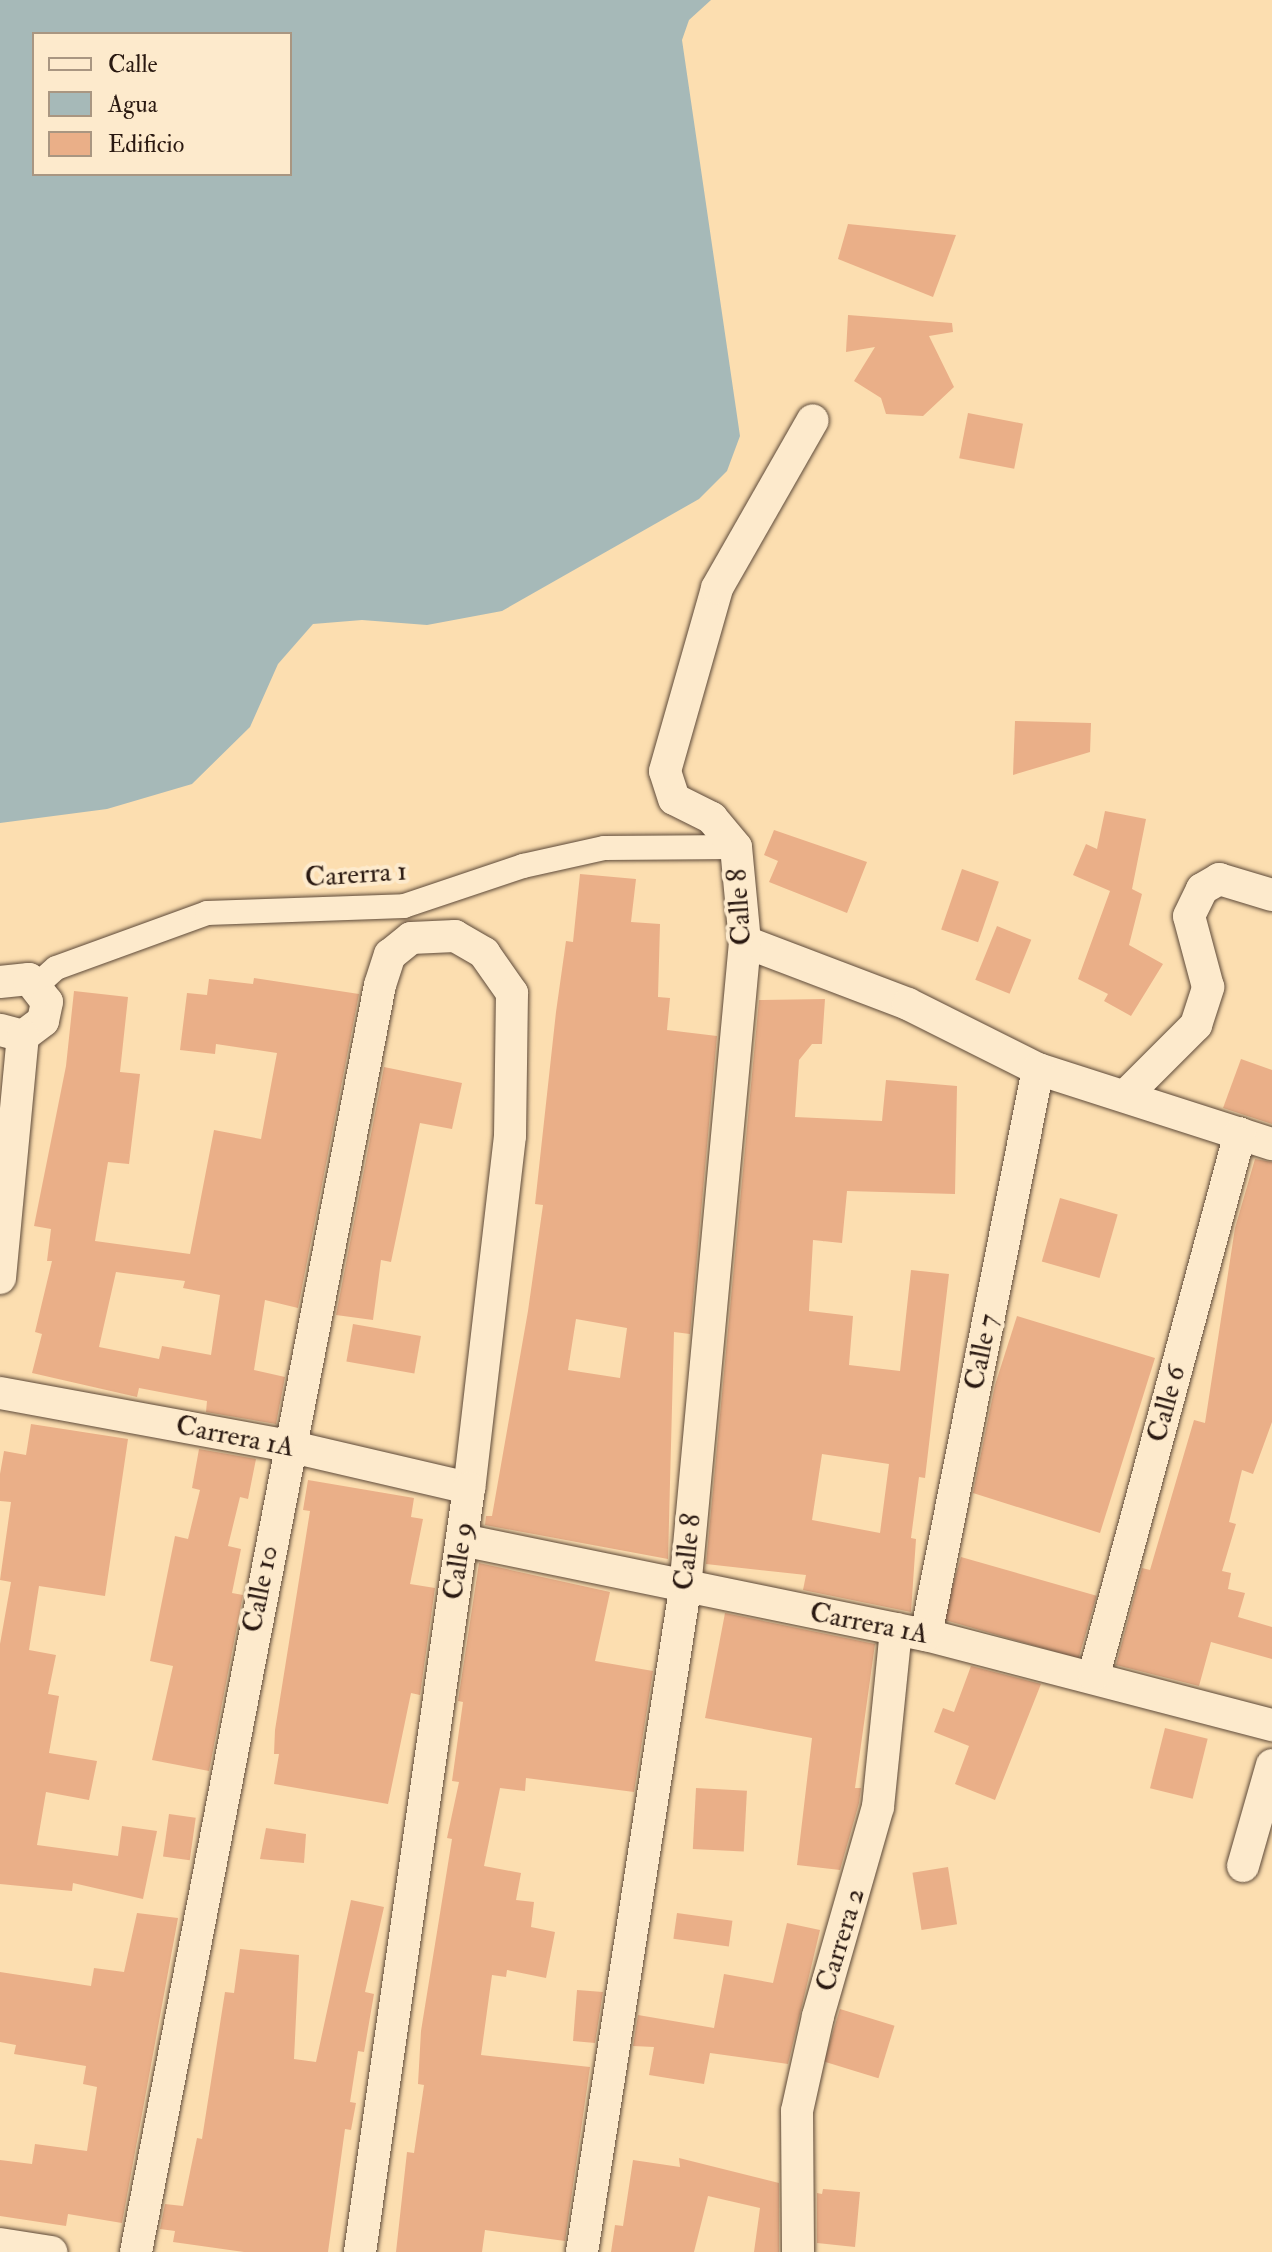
<!DOCTYPE html>
<style>
body{margin:0}
#map{position:relative;width:1272px;height:2252px;overflow:hidden;background:#fcdeb0;font-family:"IM FELL Double Pica",serif}
div>[style]{position:absolute}
[style*='--x']{left:calc(var(--x)*1px);top:calc(var(--y)*1px);width:calc(var(--w)*1px);rotate:calc(var(--a)*1deg)}
.water>*{inset:0;background:#a6b9b8}
.building>*{inset:0;background:#eaaf88;transform-origin:0 0}
.roads{filter:drop-shadow(0 0 2px #5e4a39) drop-shadow(0 0 2px #5e4a39)}
.pedestrian>*{height:24px;margin:-12px;padding:0 12px;transform-origin:12px;border-radius:12px;background:#fdeacc}
.minor>*{height:32px;margin:-16px;padding:0 16px;transform-origin:16px;border-radius:16px;background:#fdeacc}
span{translate:-50% -50%;white-space:nowrap;text-align:center;line-height:1.15;-webkit-text-stroke:8px #fdeacc;paint-order:stroke}
.street-label{font-size:28px;color:#2a1911}
.legend{position:absolute;left:32px;top:32px;width:260px;height:144px;box-sizing:border-box;background:#fdeacc;border:2px solid #a99681;margin:0;padding:10px 14px;list-style:none;font-size:24px;color:#2a1911}
.legend li{display:flex;align-items:center;gap:16px;height:40px}
.legend b{width:40px;border:2px solid #a99681}
</style>
<div id="map">
<div class="water">
<div style="clip-path:polygon(evenodd,0 0,711px 0,689px 20px,682px 40px,740px 436px,727px 471px,699px 499px,502px 611px,427px 625px,362px 620px,313px 624px,278px 664px,250px 727px,192px 784px,107px 809px,0 823px,0 0,34px 34px,290px 34px,290px 174px,34px 174px,34px 34px)"></div>
</div>
<div class="building">
<div style="clip-path:polygon(848px 224px,956px 235px,933px 297px,838px 259px)"></div>
<div style="clip-path:polygon(848px 315px,952px 323px,953px 332px,929px 336px,954px 387px,923px 416px,886px 414px,881px 398px,854px 381px,875px 347px,846px 352px)"></div>
<div style="left:968px;top:413px;width:56px;height:46px;rotate:11deg"></div>
<div style="clip-path:polygon(1015px 721px,1091px 723px,1090px 752px,1013px 775px)"></div>
<div style="clip-path:polygon(1105px 811px,1146px 819px,1132px 889px,1142px 894px,1129px 945px,1163px 964px,1131px 1016px,1104px 1001px,1108px 994px,1078px 979px,1110px 891px,1073px 875px,1086px 844px,1097px 849px)"></div>
<div style="clip-path:polygon(774px 830px,867px 862px,847px 913px,769px 882px,778px 861px,764px 855px)"></div>
<div style="left:962px;top:869px;width:39px;height:64px;rotate:19deg"></div>
<div style="clip-path:polygon(evenodd,580px 874px,636px 879px,631px 922px,660px 924px,658px 997px,670px 998px,667px 1030px,717px 1036px,690px 1334px,674px 1332px,668px 1559px,485px 1525px,486px 1516px,492px 1516px,528px 1311px,543px 1205px,535px 1204px,556px 1012px,566px 941px,573px 942px,580px 874px,576px 1319px,627px 1328px,620px 1378px,568px 1370px,576px 1319px)"></div>
<div style="left:997px;top:926px;width:37px;height:58px;rotate:22deg"></div>
<div style="clip-path:polygon(evenodd,254px 978px,359px 994px,298px 1308px,265px 1300px,254px 1370px,285px 1377px,276px 1424px,206px 1412px,207px 1401px,139px 1388px,137px 1397px,32px 1373px,42px 1334px,35px 1332px,52px 1261px,47px 1261px,51px 1229px,34px 1226px,66px 1066px,74px 991px,128px 997px,120px 1072px,140px 1074px,129px 1164px,108px 1162px,95px 1241px,190px 1254px,214px 1130px,261px 1139px,277px 1053px,216px 1044px,215px 1054px,180px 1050px,187px 993px,207px 995px,209px 979px,253px 984px,254px 978px,116px 1272px,185px 1281px,183px 1288px,220px 1295px,211px 1355px,162px 1346px,159px 1359px,99px 1347px,116px 1272px)"></div>
<div style="clip-path:polygon(evenodd,825px 999px,822px 1044px,812px 1044px,799px 1060px,795px 1117px,882px 1121px,886px 1080px,957px 1086px,955px 1194px,847px 1191px,842px 1243px,813px 1240px,809px 1311px,853px 1316px,849px 1365px,900px 1371px,911px 1270px,949px 1274px,925px 1478px,919px 1477px,911px 1538px,916px 1539px,911px 1612px,803px 1590px,806px 1575px,706px 1564px,759px 1000px,825px 999px,822px 1454px,889px 1464px,880px 1533px,812px 1520px,822px 1454px)"></div>
<div style="clip-path:polygon(1241px 1059px,1272px 1070px,1272px 1124px,1223px 1108px)"></div>
<div style="clip-path:polygon(384px 1067px,462px 1083px,452px 1129px,420px 1123px,391px 1262px,381px 1260px,373px 1320px,336px 1315px)"></div>
<div style="clip-path:polygon(1255px 1159px,1272px 1162px,1272px 1422px,1253px 1474px,1242px 1470px,1229px 1522px,1236px 1524px,1222px 1571px,1231px 1573px,1228px 1589px,1245px 1593px,1238px 1617px,1272px 1627px,1272px 1659px,1211px 1642px,1199px 1686px,1116px 1665px,1142px 1568px,1150px 1570px,1194px 1420px,1205px 1423px,1235px 1228px)"></div>
<div style="left:1060px;top:1198px;width:60px;height:66px;rotate:16deg"></div>
<div style="clip-path:polygon(1017px 1316px,1155px 1358px,1100px 1533px,973px 1493px,995px 1385px)"></div>
<div style="left:353px;top:1324px;width:69px;height:38px;rotate:10deg"></div>
<div style="clip-path:polygon(31px 1424px,128px 1439px,105px 1596px,39px 1586px,29px 1650px,56px 1655px,48px 1694px,59px 1696px,49px 1753px,97px 1761px,89px 1800px,46px 1792px,37px 1845px,118px 1856px,122px 1826px,157px 1831px,143px 1899px,73px 1883px,72px 1891px,0 1884px,0 1644px,11px 1582px,0 1580px,11px 1502px,0 1501px,0 1474px,4px 1451px,26px 1455px)"></div>
<div style="clip-path:polygon(199px 1449px,256px 1459px,248px 1499px,240px 1497px,228px 1546px,241px 1549px,232px 1593px,243px 1595px,209px 1771px,152px 1760px,173px 1666px,150px 1661px,175px 1536px,188px 1539px,200px 1490px,192px 1488px)"></div>
<div style="clip-path:polygon(308px 1480px,414px 1498px,411px 1517px,423px 1519px,410px 1584px,435px 1588px,420px 1695px,411px 1693px,388px 1804px,274px 1784px,279px 1754px,274px 1754px,275px 1730px,310px 1511px,303px 1510px)"></div>
<div style="left:961px;top:1557px;width:141px;height:65px;rotate:16deg"></div>
<div style="clip-path:polygon(479px 1563px,610px 1592px,595px 1661px,653px 1671px,634px 1792px,526px 1778px,525px 1791px,500px 1788px,484px 1866px,521px 1873px,516px 1900px,534px 1902px,531px 1927px,555px 1932px,546px 1978px,507px 1970px,506px 1977px,492px 1975px,481px 2055px,590px 2067px,565px 2241px,485px 2230px,482px 2252px,396px 2252px,407px 2152px,414px 2153px,424px 2085px,418px 2084px,421px 2031px,452px 1839px,447px 1838px,459px 1782px,452px 1781px,463px 1702px,458px 1701px)"></div>
<div style="clip-path:polygon(725px 1613px,875px 1644px,855px 1788px,861px 1788px,859px 1803px,840px 1870px,797px 1865px,812px 1738px,705px 1718px)"></div>
<div style="clip-path:polygon(971px 1666px,1041px 1684px,995px 1800px,955px 1784px,969px 1746px,934px 1732px,943px 1708px,954px 1712px)"></div>
<div style="left:1165px;top:1728px;width:44px;height:62px;rotate:14deg"></div>
<div style="left:696px;top:1788px;width:51px;height:61px;rotate:3deg"></div>
<div style="left:169px;top:1814px;width:27px;height:43px;rotate:8deg"></div>
<div style="clip-path:polygon(266px 1828px,306px 1834px,304px 1863px,260px 1859px)"></div>
<div style="left:948px;top:1867px;width:58px;height:36px;rotate:81deg"></div>
<div style="clip-path:polygon(351px 1900px,384px 1907px,365px 1992px,374px 1994px,364px 2052px,358px 2051px,350px 2102px,356px 2103px,351px 2130px,345px 2129px,328px 2252px,244px 2252px,173px 2242px,175px 2231px,160px 2229px,165px 2204px,183px 2206px,197px 2138px,202px 2139px,225px 1992px,234px 1993px,240px 1949px,299px 1955px,294px 2059px,316px 2062px)"></div>
<div style="clip-path:polygon(137px 1913px,178px 1918px,122px 2223px,68px 2214px,66px 2226px,0 2216px,0 2160px,32px 2164px,35px 2144px,87px 2151px,97px 2087px,83px 2084px,86px 2066px,14px 2054px,16px 2045px,0 2042px,0 1972px,91px 1986px,94px 1968px,124px 1972px)"></div>
<div style="left:677px;top:1913px;width:56px;height:26px;rotate:8deg"></div>
<div style="clip-path:polygon(787px 1923px,820px 1930px,788px 2064px,710px 2053px,704px 2084px,649px 2075px,654px 2047px,633px 2046px,638px 2015px,714px 2028px,724px 1974px,773px 1983px)"></div>
<div style="clip-path:polygon(577px 1990px,603px 1992px,595px 2043px,573px 2041px)"></div>
<div style="left:840px;top:2009px;width:57px;height:55px;rotate:17deg"></div>
<div style="clip-path:polygon(679px 2158px,779px 2183px,779px 2252px,754px 2252px,760px 2208px,708px 2196px,694px 2252px,611px 2252px,615px 2225px,623px 2226px,633px 2160px,680px 2167px)"></div>
<div style="clip-path:polygon(823px 2189px,860px 2192px,855px 2247px,817px 2243px,817px 2193px,822px 2194px)"></div>
</div>
<div class="roads">
<div class="pedestrian">
<div style="--x:37;--y:985;--w:25;--a:-42"></div>
<div style="--x:56;--y:968;--w:161;--a:-20"></div>
<div style="--x:207;--y:913;--w:197;--a:-2"></div>
<div style="--x:404;--y:906;--w:126;--a:-18.6"></div>
<div style="--x:523;--y:866;--w:83;--a:-12.5"></div>
<div style="--x:604;--y:848;--w:132;--a:-0.4"></div>
</div>
<div class="minor">
<div style="--x:745;--y:942;--w:174;--a:20.8"></div>
<div style="--x:908;--y:1004;--w:145;--a:26.6"></div>
<div style="--x:1038;--y:1069;--w:246;--a:17.8"></div>
<div style="--x:0;--y:982;--w:29;--a:-6"></div>
<div style="--x:29;--y:979;--w:29;--a:52"></div>
<div style="--x:47;--y:1002;--w:19;--a:102"></div>
<div style="--x:43;--y:1021;--w:25;--a:143"></div>
<div style="--x:23;--y:1036;--w:24;--a:-165"></div>
<div style="--x:1127;--y:1094;--w:98;--a:-45"></div>
<div style="--x:1196;--y:1025;--w:40;--a:-72"></div>
<div style="--x:1208;--y:987;--w:73;--a:-105"></div>
<div style="--x:1189;--y:916;--w:30;--a:-64"></div>
<div style="--x:1202;--y:889;--w:20;--a:-30"></div>
<div style="--x:1219;--y:879;--w:55;--a:16.8"></div>
<div style="--x:0;--y:1278;--w:243;--a:-84.6"></div>
<div style="--x:0;--y:1393;--w:293;--a:10.4"></div>
<div style="--x:288;--y:1446;--w:186;--a:13.1"></div>
<div style="--x:462;--y:1540;--w:474;--a:11.6"></div>
<div style="--x:926;--y:1635;--w:358;--a:14.6"></div>
<div style="--x:926;--y:1635;--w:577;--a:-78.81"></div>
<div style="--x:1094;--y:1675;--w:561;--a:-74.92"></div>
<div style="--x:1243;--y:1866;--w:105;--a:-74"></div>
<div style="--x:0;--y:2244;--w:52;--a:8.9"></div>
<div style="--x:136;--y:2252;--w:1290;--a:-79.1"></div>
<div style="--x:380;--y:985;--w:32;--a:-72"></div>
<div style="--x:390;--y:955;--w:27;--a:-39"></div>
<div style="--x:411;--y:938;--w:44;--a:-2.6"></div>
<div style="--x:455;--y:936;--w:34;--a:30"></div>
<div style="--x:484;--y:953;--w:49;--a:55"></div>
<div style="--x:512;--y:993;--w:143;--a:90.8"></div>
<div style="--x:510;--y:1136;--w:354;--a:96.6"></div>
<div style="--x:469;--y:1488;--w:772;--a:98.12"></div>
<div style="--x:582;--y:2252;--w:671;--a:-81.17"></div>
<div style="--x:685;--y:1589;--w:650;--a:-84.7"></div>
<div style="--x:745;--y:942;--w:95;--a:-95.4"></div>
<div style="--x:736;--y:847;--w:38;--a:-130"></div>
<div style="--x:712;--y:818;--w:42;--a:-153.4"></div>
<div style="--x:674;--y:799;--w:29;--a:-108"></div>
<div style="--x:665;--y:771;--w:190;--a:-74.1"></div>
<div style="--x:717;--y:588;--w:193;--a:-60.3"></div>
<div style="--x:798;--y:2252;--w:141;--a:-90.4"></div>
<div style="--x:797;--y:2111;--w:97;--a:-77.5"></div>
<div style="--x:818;--y:2016;--w:217;--a:-74"></div>
<div style="--x:878;--y:1807;--w:179;--a:-84.2"></div>
</div>
</div>
<div class="street-label">
<span style="left:356px;top:875px;rotate:-4deg">Carerra 1</span>
<span style="left:740px;top:907px;rotate:-94deg">Calle 8</span>
<span style="left:982px;top:1352px;rotate:-79deg">Calle 7</span>
<span style="left:1167px;top:1404px;rotate:-75deg">Calle 6</span>
<span style="left:235px;top:1437px;rotate:11deg">Carrera 1A</span>
<span style="left:688px;top:1552px;rotate:-84deg">Calle 8</span>
<span style="left:459px;top:1561px;rotate:-82deg">Calle 9</span>
<span style="left:261px;top:1589px;rotate:-79deg">Calle 10</span>
<span style="left:869px;top:1624px;rotate:11deg">Carrera 1A</span>
<span style="left:841px;top:1940px;rotate:-73deg">Carrera 2</span>
</div>
<ul class="legend">
<li><b style="height:10px;background:#fdeacc"></b>Calle</li>
<li><b style="height:22px;background:#a6b9b8"></b>Agua</li>
<li><b style="height:22px;background:#eaaf88"></b>Edificio</li>
</ul>
</div>
